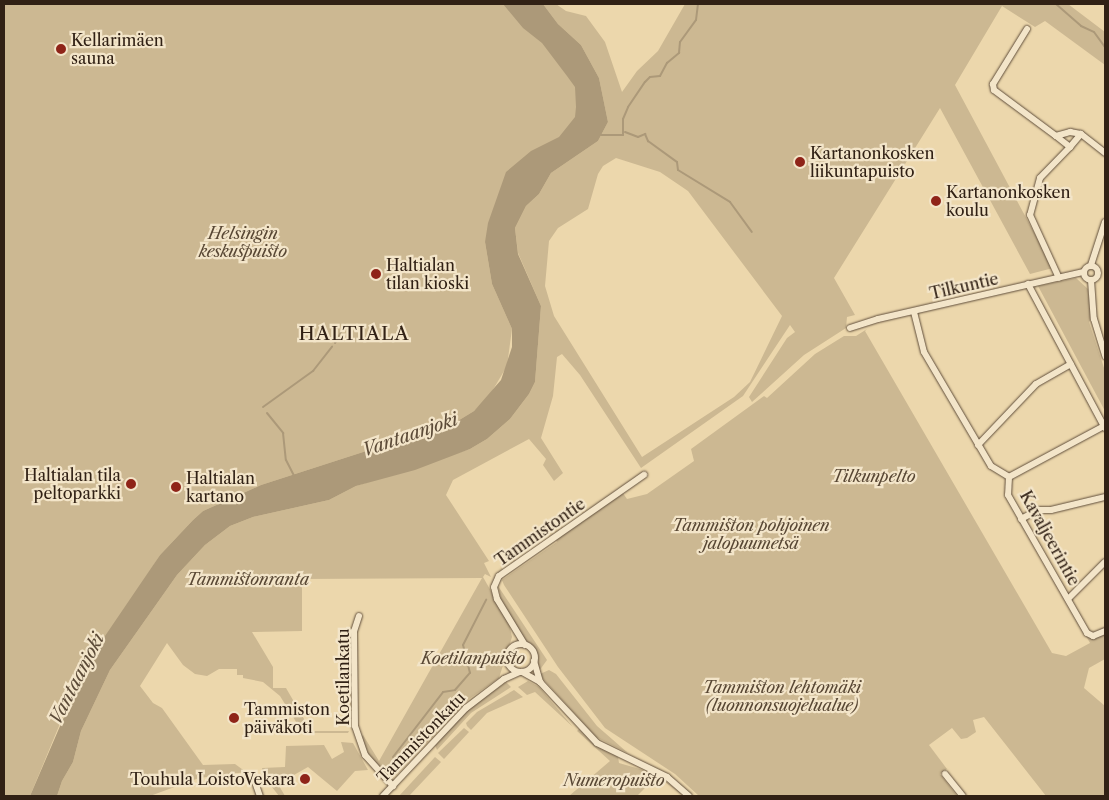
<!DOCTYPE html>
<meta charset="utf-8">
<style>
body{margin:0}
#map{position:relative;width:1109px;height:800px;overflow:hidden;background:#ecd7ac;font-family:"Libre Caslon Text",serif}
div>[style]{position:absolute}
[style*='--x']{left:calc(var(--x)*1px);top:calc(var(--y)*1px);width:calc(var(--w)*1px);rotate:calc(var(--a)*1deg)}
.green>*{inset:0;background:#ccb892}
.water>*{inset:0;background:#ac9979}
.stream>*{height:2px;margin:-1px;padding:0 1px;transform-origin:1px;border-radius:1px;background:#ac9979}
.roads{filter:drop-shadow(0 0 1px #604e3b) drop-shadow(0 0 1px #604e3b)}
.minor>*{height:6px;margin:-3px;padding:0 3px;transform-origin:3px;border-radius:3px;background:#f3e5c9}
.minor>.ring{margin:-3px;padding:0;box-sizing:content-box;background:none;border:6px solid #f3e5c9;border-radius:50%}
.dots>*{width:14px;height:14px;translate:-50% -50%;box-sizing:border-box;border:2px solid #f3e5c9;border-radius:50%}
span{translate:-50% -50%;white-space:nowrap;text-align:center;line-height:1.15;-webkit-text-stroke:4.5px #f3e5c9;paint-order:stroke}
.poi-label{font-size:16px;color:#312115}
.left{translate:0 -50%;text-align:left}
.right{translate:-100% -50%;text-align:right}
.park-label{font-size:16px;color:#584734;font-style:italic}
.street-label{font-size:16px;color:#312115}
.water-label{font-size:18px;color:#5c4b38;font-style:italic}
.quarter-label{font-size:19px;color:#312115;letter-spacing:1px}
.frame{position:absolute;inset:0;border:5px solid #312115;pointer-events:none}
</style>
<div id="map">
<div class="green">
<div style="clip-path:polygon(4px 4px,526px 4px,591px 109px,485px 242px,492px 284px,512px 329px,507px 366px,491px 393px,474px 411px,456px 422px,261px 485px,203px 511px,193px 520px,160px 555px,76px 685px,30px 796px,4px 796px)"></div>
<div style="clip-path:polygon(evenodd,543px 4px,556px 4px,566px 11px,586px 16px,605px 42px,622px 92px,637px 71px,658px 51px,685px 4px,1068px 4px,1105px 32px,1105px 65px,1045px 21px,1035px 27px,1002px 6px,955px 85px,1053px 268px,1030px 274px,940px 108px,834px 278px,855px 315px,847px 317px,846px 328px,804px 355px,752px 402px,749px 397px,787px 338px,795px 332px,790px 325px,743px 396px,641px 468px,580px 375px,562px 354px,557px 357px,553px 396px,541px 438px,563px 473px,554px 481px,543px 465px,546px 459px,529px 439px,453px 480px,446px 495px,489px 561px,484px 563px,491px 577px,485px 574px,483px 577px,509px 623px,512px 637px,499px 678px,469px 699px,397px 774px,390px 776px,383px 772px,369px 755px,361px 737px,363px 735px,379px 761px,482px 578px,302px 579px,302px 631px,252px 632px,273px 667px,273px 688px,286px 688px,311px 731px,349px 731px,348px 733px,303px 733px,280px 696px,263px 682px,243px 678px,243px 675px,237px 675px,237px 669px,219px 669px,207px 676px,195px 674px,183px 665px,167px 643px,140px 686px,153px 703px,162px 708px,203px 765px,235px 764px,246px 772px,199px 778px,150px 796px,57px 796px,62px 781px,73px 762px,81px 731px,110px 670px,177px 575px,205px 545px,230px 526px,253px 517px,329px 500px,356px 486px,470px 449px,487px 439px,510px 419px,529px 394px,535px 382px,541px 306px,518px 253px,515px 228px,526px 206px,539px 194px,551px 173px,598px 141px,608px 122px,599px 78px,581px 45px,558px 24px,543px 4px,616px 158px,660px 172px,688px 191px,782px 316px,750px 382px,734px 397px,642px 457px,554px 316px,545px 286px,549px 241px,558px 228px,588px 209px,598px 174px,603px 166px,616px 158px)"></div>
<div style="clip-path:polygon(1076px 278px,1088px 289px,1091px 319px,1089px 322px,1105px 371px,1105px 411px,1038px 286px)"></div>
<div style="clip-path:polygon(867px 329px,865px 331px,1052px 653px,1066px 656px,1090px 643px,1086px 636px,1093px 639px,1105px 633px,1105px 659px,1089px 668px,1084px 688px,1105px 706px,1105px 796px,1046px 796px,984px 717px,973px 720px,976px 732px,967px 738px,961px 739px,952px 728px,929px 745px,947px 769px,940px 774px,957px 796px,699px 796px,675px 774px,605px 728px,558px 667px,504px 585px,502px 580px,557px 542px,554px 536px,620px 489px,627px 499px,647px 494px,694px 461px,691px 449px,764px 396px,767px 398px,815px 354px,844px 336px,856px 336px)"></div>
<div style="clip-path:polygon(498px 586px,547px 660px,539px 671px,536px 650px,524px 639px,501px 599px)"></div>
<div style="clip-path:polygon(549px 670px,556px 674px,597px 726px,628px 753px,596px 737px,544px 680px,540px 674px)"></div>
<div style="clip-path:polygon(528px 681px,539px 687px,573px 727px,535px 692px,527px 695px,518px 687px)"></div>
<div style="clip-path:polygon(506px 682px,511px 687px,471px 713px,437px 750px,435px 745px,465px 712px)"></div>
<div style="clip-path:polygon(514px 690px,523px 697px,487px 713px,471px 730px,467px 726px,466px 723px,477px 712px)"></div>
<div style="clip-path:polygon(464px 728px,469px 732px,444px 759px,438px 753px)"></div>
<div style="clip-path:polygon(579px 729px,597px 746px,618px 757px,619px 763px,657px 774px,680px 793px,657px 776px,637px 796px,569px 796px,610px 761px,577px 731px)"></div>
<div style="clip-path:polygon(341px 742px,353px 743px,368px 770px,355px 771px,337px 791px,308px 767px,278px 784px,285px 796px,279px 796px,264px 777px,262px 768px,285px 767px,286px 746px,324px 745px,332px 759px,344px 752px)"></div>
<div style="clip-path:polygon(435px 757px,441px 762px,409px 796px,399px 796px)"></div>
</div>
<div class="water">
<div style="clip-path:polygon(503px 4px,543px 4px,558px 24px,581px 45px,599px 78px,608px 122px,598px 141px,551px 173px,539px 194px,526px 206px,515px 228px,518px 254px,541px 306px,535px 382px,529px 394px,510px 419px,487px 439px,470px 449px,415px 470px,356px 486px,329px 500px,253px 517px,230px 526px,205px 545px,177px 575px,110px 670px,81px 731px,73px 762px,62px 781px,57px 796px,30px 796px,88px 661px,160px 555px,193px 520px,203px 511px,261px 485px,456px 422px,474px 411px,501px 380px,512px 347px,512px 329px,492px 284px,485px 242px,488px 223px,506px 172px,531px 151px,559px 137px,575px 117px,576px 107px,575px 87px,567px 76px,542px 43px,523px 28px)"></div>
</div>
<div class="stream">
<div style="--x:1056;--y:4;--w:33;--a:41"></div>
<div style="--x:1081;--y:26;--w:14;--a:25"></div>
<div style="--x:1094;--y:32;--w:19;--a:54"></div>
<div style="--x:625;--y:132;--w:14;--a:21"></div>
<div style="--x:638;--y:137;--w:8;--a:-23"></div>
<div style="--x:645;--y:134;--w:8;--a:67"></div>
<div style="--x:648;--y:141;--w:36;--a:36"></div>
<div style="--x:677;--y:162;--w:8;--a:83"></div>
<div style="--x:678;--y:170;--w:61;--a:31.6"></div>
<div style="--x:730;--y:202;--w:37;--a:54"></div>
<div style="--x:601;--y:135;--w:22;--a:0"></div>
<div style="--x:623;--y:135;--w:16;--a:-90"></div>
<div style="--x:623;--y:119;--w:13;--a:-67"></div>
<div style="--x:628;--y:107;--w:30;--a:-56"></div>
<div style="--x:645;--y:82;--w:7;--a:-45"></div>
<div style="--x:650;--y:77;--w:10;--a:-6"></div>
<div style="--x:660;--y:76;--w:15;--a:-62"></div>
<div style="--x:667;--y:63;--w:16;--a:-40"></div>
<div style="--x:679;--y:53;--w:11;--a:-85"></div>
<div style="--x:680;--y:42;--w:27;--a:-54"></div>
<div style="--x:696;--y:20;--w:16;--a:-83"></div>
<div style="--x:335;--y:343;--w:21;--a:-61"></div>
<div style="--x:263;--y:407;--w:62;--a:-35.8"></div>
<div style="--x:313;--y:371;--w:31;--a:-52"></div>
<div style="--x:267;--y:413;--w:26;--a:51"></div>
<div style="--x:283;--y:433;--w:27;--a:84"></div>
<div style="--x:286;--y:460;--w:18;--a:63"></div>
<div style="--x:393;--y:757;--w:82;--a:-52.4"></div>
<div style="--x:443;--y:692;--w:12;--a:-9"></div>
<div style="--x:455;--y:690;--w:23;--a:-49"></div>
<div style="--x:470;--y:673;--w:29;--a:-104"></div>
<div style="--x:463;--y:645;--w:51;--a:-62.9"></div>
</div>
<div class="roads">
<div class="minor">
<div style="--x:1027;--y:29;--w:65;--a:121.7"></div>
<div style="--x:993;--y:84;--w:6;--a:81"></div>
<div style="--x:994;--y:90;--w:77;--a:36.6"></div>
<div style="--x:1056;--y:136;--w:15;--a:-16"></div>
<div style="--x:1070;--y:132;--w:11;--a:10"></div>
<div style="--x:1081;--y:134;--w:31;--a:38"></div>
<div style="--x:1056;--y:136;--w:18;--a:38"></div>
<div style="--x:1070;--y:147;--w:43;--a:134.1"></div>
<div style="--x:1040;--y:178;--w:38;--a:105"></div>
<div style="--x:1030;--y:215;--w:69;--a:65.3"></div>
<div style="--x:1070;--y:147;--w:17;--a:-50"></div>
<div style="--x:1091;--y:265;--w:45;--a:-72"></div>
<div class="ring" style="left:1084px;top:266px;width:8px;height:8px"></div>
<div style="--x:1091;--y:280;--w:39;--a:86"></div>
<div style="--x:1094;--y:319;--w:39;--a:73"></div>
<div style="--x:1028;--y:284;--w:163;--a:61.9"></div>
<div style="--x:914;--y:312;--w:41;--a:76"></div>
<div style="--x:924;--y:352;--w:132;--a:59.6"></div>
<div style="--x:991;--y:466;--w:21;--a:31"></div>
<div style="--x:1009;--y:477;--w:18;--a:93"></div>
<div style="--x:1008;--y:495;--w:159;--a:60.2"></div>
<div style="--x:1087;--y:633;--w:7;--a:27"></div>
<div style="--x:1093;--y:636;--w:13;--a:-23"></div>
<div style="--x:850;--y:328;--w:29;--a:-18"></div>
<div style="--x:878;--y:319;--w:211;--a:-12.9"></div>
<div style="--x:978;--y:445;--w:84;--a:-46.4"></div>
<div style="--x:1036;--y:384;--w:40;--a:-29.7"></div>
<div style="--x:1009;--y:477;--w:108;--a:-28.2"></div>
<div style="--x:1021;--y:519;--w:19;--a:-28"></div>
<div style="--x:1038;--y:510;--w:13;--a:0"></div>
<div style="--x:1051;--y:510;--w:56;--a:-13.5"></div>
<div style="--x:1068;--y:599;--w:52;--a:-45"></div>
<div style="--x:359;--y:616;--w:16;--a:108"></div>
<div style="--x:354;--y:631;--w:95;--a:89.4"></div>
<div style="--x:355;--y:726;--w:31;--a:71"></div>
<div style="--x:365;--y:755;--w:42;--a:47.9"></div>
<div class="ring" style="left:507px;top:644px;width:22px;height:22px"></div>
<div style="--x:525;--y:645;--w:54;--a:-121.3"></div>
<div style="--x:497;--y:599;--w:12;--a:-104"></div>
<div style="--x:494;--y:587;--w:12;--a:-66"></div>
<div style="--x:499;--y:576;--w:177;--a:-34.9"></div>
<div style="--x:534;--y:661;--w:22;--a:74"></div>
<div style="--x:522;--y:672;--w:21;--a:29"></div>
<div style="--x:540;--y:682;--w:83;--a:46.9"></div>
<div style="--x:597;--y:743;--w:78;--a:25.9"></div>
<div style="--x:667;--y:777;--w:29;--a:41"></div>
<div style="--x:945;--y:774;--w:28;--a:51"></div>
<div style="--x:254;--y:779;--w:18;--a:71"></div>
<div style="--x:383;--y:796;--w:121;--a:-46.7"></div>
<div style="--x:466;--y:708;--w:48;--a:-37.3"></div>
<div style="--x:504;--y:679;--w:17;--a:-24"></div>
</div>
</div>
<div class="dots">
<div style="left:61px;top:49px;background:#8f2418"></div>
<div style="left:800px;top:162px;background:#8f2418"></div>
<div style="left:936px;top:201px;background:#8f2418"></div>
<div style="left:376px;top:274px;background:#8f2418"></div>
<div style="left:131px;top:484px;background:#8f2418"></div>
<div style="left:176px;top:487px;background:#8f2418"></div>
<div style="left:234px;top:718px;background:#8f2418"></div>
<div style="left:305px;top:779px;background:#8f2418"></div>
</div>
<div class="poi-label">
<span class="left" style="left:71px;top:49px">Kellarimäen<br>sauna</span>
<span class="left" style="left:810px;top:162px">Kartanonkosken<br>liikuntapuisto</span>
<span class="left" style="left:946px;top:201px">Kartanonkosken<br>koulu</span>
<span class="left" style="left:386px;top:274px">Haltialan<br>tilan kioski</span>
<span class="right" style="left:121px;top:484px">Haltialan tila<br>peltoparkki</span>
<span class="left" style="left:186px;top:487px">Haltialan<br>kartano</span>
<span class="left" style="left:244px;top:718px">Tammiston<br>päiväkoti</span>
<span class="right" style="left:295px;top:779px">Touhula LoistoVekara</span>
</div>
<div class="park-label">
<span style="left:243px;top:242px">Helsingin<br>keskuspuisto</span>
<span style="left:874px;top:476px">Tilkunpelto</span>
<span style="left:751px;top:534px">Tammiston pohjoinen<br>jalopuumetsä</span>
<span style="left:248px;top:579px">Tammistonranta</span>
<span style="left:473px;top:658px">Koetilanpuisto</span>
<span style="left:782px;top:696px">Tammiston lehtomäki<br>(luonnonsuojelualue)</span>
<span style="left:614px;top:780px">Numeropuisto</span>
</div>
<div class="street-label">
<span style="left:964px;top:286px;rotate:-13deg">Tilkuntie</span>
<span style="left:540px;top:532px;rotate:-35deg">Tammistontie</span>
<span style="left:1050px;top:538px;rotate:61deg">Kavaljeerintie</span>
<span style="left:343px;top:677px;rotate:-90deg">Koetilankatu</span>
<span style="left:421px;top:737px;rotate:-46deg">Tammistonkatu</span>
</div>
<div class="water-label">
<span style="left:410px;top:435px;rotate:-19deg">Vantaanjoki</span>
<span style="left:77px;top:679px;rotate:-63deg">Vantaanjoki</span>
</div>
<div class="quarter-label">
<span style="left:354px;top:334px">HALTIALA</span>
</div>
<div class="frame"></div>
</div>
